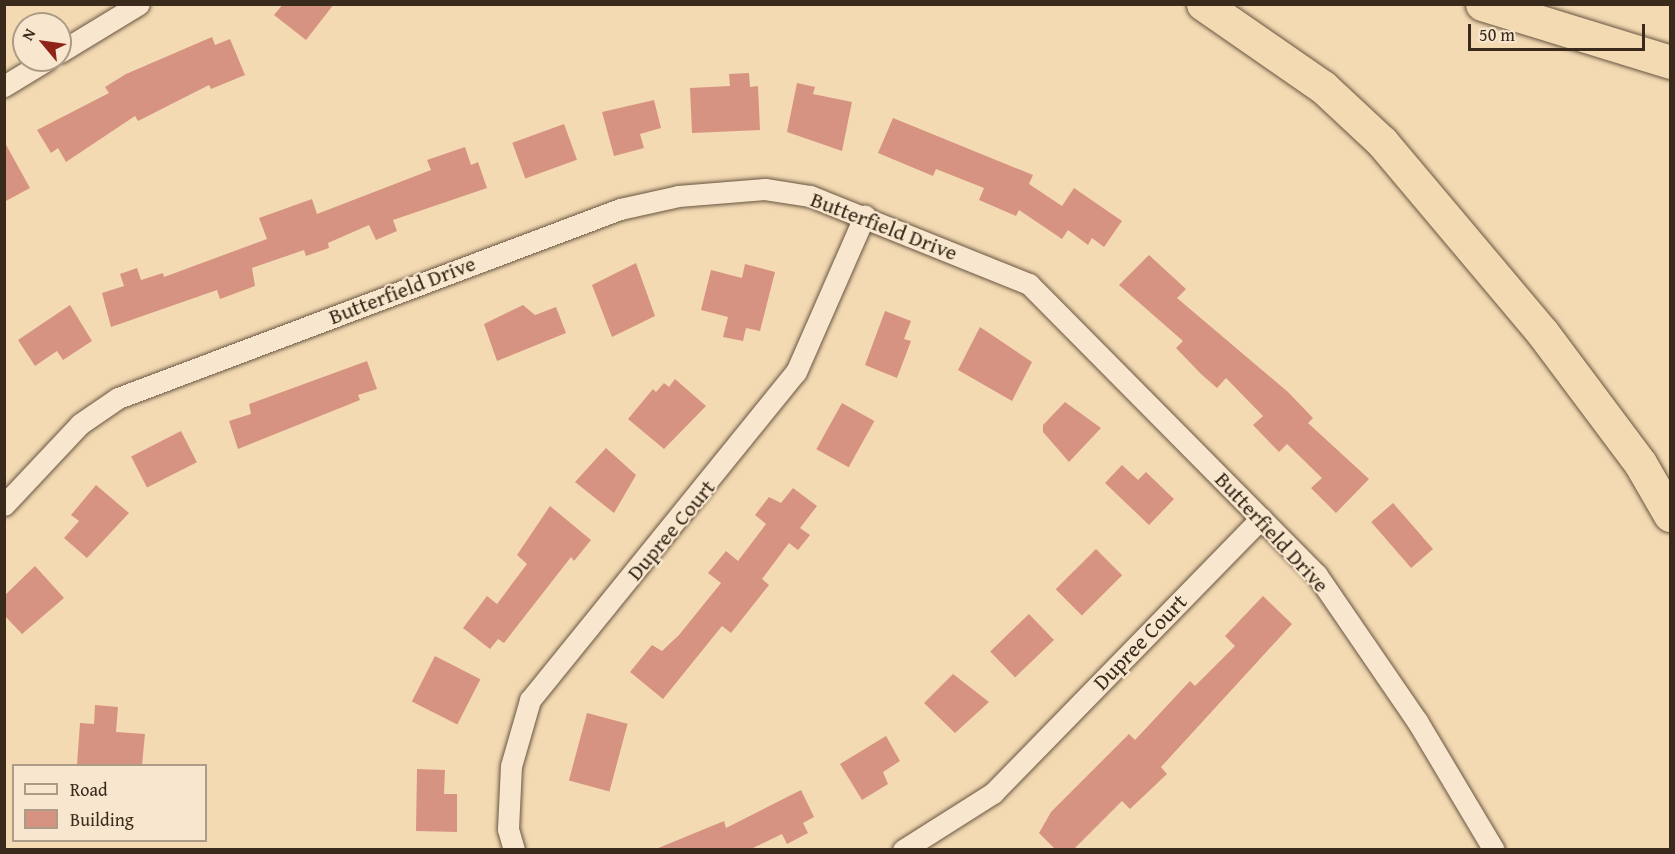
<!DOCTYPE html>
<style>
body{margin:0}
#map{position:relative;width:1675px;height:854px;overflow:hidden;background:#f4dab3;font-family:"Gentium Book Plus",serif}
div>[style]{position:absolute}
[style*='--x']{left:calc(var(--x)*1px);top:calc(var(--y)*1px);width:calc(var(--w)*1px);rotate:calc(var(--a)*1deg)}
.building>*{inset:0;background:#d79381;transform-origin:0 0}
.roads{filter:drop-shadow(0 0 2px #685641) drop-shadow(0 0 2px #685641)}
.street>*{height:21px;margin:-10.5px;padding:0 10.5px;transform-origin:10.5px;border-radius:10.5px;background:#f8e7ce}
.highway>*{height:33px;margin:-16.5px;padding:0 16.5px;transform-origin:16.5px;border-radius:16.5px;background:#f4dab3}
span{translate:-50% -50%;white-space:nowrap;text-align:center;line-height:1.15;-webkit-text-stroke:4.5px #f8e7ce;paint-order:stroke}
.street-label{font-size:22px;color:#392a1b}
.frame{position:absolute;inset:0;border:6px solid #392a1b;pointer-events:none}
.legend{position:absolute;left:12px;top:764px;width:195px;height:78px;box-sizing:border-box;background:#f8e7ce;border:2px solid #ac9b86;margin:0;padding:8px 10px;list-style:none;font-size:18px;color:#392a1b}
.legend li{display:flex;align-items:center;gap:12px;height:30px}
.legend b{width:30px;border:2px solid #ac9b86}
.north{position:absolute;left:12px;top:12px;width:60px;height:60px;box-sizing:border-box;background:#f8e7ce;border:2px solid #ac9b86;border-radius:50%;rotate:299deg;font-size:16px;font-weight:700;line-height:24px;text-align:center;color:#392a1b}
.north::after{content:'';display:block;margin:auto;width:21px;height:27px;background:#8f2418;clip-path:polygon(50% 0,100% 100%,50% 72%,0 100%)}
.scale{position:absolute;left:1468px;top:24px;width:177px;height:27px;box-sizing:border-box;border:3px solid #392a1b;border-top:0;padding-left:8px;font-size:18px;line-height:21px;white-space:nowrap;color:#392a1b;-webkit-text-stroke:4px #f8e7ce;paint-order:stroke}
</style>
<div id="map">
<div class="building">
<div style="clip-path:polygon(283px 4px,334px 4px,306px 40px,274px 15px)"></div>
<div style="clip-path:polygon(212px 37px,215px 45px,230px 39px,245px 75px,211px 89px,209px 85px,138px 121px,135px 116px,66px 162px,58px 148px,51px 153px,37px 130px,109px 93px,105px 87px,126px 74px)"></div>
<div style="clip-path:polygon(749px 73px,750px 87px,758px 86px,760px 130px,692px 133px,690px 88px,730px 86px,729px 74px)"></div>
<div style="clip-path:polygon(797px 83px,815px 87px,813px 94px,852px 102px,842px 151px,787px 132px)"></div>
<div style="clip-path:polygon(654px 100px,661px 128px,640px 134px,644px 148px,614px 156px,602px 112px)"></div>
<div style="clip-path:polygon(893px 118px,1033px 175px,1029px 184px,1062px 206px,1074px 188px,1122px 221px,1104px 247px,1092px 238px,1088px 245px,1068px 230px,1062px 239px,1019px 210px,1016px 216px,979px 200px,984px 188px,936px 169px,933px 176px,878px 153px)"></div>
<div style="left:564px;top:124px;width:38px;height:55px;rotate:70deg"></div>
<div style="clip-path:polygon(4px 141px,30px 188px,4px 202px)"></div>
<div style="clip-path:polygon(465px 147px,471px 165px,478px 162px,487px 188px,393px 220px,397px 231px,376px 240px,369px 225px,328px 243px,329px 248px,306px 256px,304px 250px,252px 268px,255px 286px,220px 299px,217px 290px,111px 327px,102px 293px,124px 286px,120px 274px,137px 268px,141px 280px,163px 273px,164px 277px,267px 239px,259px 218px,312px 199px,317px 214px,431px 170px,427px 160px)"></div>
<div style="clip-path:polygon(1149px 255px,1186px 289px,1177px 298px,1288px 392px,1313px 418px,1308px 423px,1369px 479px,1336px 513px,1311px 488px,1322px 478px,1287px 444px,1279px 452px,1253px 425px,1263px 416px,1226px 378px,1217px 388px,1201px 374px,1176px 348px,1183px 341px,1119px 285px)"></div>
<div style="clip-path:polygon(636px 263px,655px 316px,612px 337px,592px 285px)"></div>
<div style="clip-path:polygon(745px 264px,775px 272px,760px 331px,746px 328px,743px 341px,723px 337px,728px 317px,701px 310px,711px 270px,742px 278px)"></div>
<div style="clip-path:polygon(70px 305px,92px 341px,63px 360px,57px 351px,35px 366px,18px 340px)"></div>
<div style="clip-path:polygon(523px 305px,535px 315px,556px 307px,566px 333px,497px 361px,484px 324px)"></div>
<div style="clip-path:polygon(885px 311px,911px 321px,904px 339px,911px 341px,897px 378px,865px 365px)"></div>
<div style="clip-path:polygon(980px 327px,1032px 362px,1012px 401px,958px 370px)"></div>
<div style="clip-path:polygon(367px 361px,377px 389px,358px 395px,360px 400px,238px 449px,229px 421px,251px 414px,249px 404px)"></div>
<div style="clip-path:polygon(675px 379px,706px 406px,664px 449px,628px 419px,653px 389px,656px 392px,664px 383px,669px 387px)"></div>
<div style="clip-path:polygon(1065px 402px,1101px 428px,1069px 462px,1043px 432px,1043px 425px)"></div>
<div style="left:842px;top:403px;width:37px;height:53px;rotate:29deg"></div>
<div style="left:181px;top:431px;width:35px;height:56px;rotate:63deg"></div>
<div style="clip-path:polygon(606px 448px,636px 475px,614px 513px,575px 482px)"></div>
<div style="clip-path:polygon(1122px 465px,1138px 480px,1146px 472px,1174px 499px,1149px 525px,1105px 483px)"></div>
<div style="clip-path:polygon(96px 485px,129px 513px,87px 558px,64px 538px,79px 521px,71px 515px)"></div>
<div style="clip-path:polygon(793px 488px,817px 506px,800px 528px,810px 535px,798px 550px,789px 543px,762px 579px,769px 585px,731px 633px,722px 626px,663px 699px,630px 672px,652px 645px,662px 651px,679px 635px,721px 583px,708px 573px,726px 551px,738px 561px,766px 524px,755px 515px,769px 497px,781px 503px)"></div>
<div style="left:1393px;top:503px;width:61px;height:29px;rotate:49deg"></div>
<div style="clip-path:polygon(550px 506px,591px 540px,574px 561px,571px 557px,504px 643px,498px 639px,490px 649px,463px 628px,487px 596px,497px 604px,527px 564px,517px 555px)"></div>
<div style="left:1096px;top:549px;width:37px;height:57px;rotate:45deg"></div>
<div style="clip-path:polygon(35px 566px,64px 598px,22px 634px,4px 615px,4px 596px)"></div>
<div style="clip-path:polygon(1263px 596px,1292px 624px,1161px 767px,1167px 774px,1130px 809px,1122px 801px,1074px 849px,1055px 849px,1039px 833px,1051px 812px,1129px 734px,1135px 740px,1190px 681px,1195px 686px,1235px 646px,1225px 636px)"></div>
<div style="left:1029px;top:614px;width:36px;height:54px;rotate:46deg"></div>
<div style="left:435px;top:656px;width:51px;height:51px;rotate:27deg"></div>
<div style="clip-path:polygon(953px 674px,989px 702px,955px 733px,924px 703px)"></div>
<div style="clip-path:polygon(95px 705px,118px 707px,116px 732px,145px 734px,142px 765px,77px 765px,80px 723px,94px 724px)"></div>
<div style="left:587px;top:713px;width:42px;height:70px;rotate:15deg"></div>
<div style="clip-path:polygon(886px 736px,900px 761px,883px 772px,888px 784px,862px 800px,840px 764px)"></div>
<div style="clip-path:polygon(417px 769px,445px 770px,444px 794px,457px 794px,457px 832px,416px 831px)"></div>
<div style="clip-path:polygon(801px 790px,814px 817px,803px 823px,808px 833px,787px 844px,782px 834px,751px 849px,656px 849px,724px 821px,726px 828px)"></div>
</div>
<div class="roads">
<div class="street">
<div style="--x:60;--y:52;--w:92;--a:-31.3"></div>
<div style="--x:4;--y:86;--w:50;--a:-31.2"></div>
<div style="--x:4;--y:505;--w:111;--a:-46.8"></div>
<div style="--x:80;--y:424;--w:46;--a:-34.4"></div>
<div style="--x:118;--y:398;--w:536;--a:-20.63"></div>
<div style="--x:620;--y:209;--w:59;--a:-12.6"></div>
<div style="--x:678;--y:196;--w:87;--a:-4.6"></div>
<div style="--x:765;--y:189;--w:46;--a:8.8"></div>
<div style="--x:810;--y:196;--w:236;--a:21.9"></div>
<div style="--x:1029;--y:284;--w:409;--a:45.3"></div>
<div style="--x:1317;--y:575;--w:177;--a:55.6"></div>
<div style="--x:1417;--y:721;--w:150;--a:59.2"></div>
<div style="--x:514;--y:850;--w:22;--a:-106"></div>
<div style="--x:508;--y:829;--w:63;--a:-87.3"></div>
<div style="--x:511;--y:766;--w:69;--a:-73.9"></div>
<div style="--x:530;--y:700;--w:422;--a:-51"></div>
<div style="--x:796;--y:372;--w:171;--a:-66.3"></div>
<div style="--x:903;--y:850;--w:107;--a:-32.3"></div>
<div style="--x:993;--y:793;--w:384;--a:-45.7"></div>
</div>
<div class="highway">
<div style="--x:1203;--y:4;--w:146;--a:34.7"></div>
<div style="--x:1323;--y:87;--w:81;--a:43"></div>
<div style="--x:1382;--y:142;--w:248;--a:49.9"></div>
<div style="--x:1542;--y:332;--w:164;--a:53.2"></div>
<div style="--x:1640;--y:463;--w:60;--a:60"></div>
<div style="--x:1482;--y:4;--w:197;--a:17.1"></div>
</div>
</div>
<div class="street-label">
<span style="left:884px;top:226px;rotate:21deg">Butterfield Drive</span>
<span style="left:402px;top:290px;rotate:-21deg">Butterfield Drive</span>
<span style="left:671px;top:530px;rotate:-50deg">Dupree Court</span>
<span style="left:1272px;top:532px;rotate:47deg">Butterfield Drive</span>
<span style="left:1140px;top:642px;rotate:-46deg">Dupree Court</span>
</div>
<div class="frame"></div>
<ul class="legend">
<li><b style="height:8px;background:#f8e7ce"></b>Road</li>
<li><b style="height:16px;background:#d79381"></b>Building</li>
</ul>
<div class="north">N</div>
<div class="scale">50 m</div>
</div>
